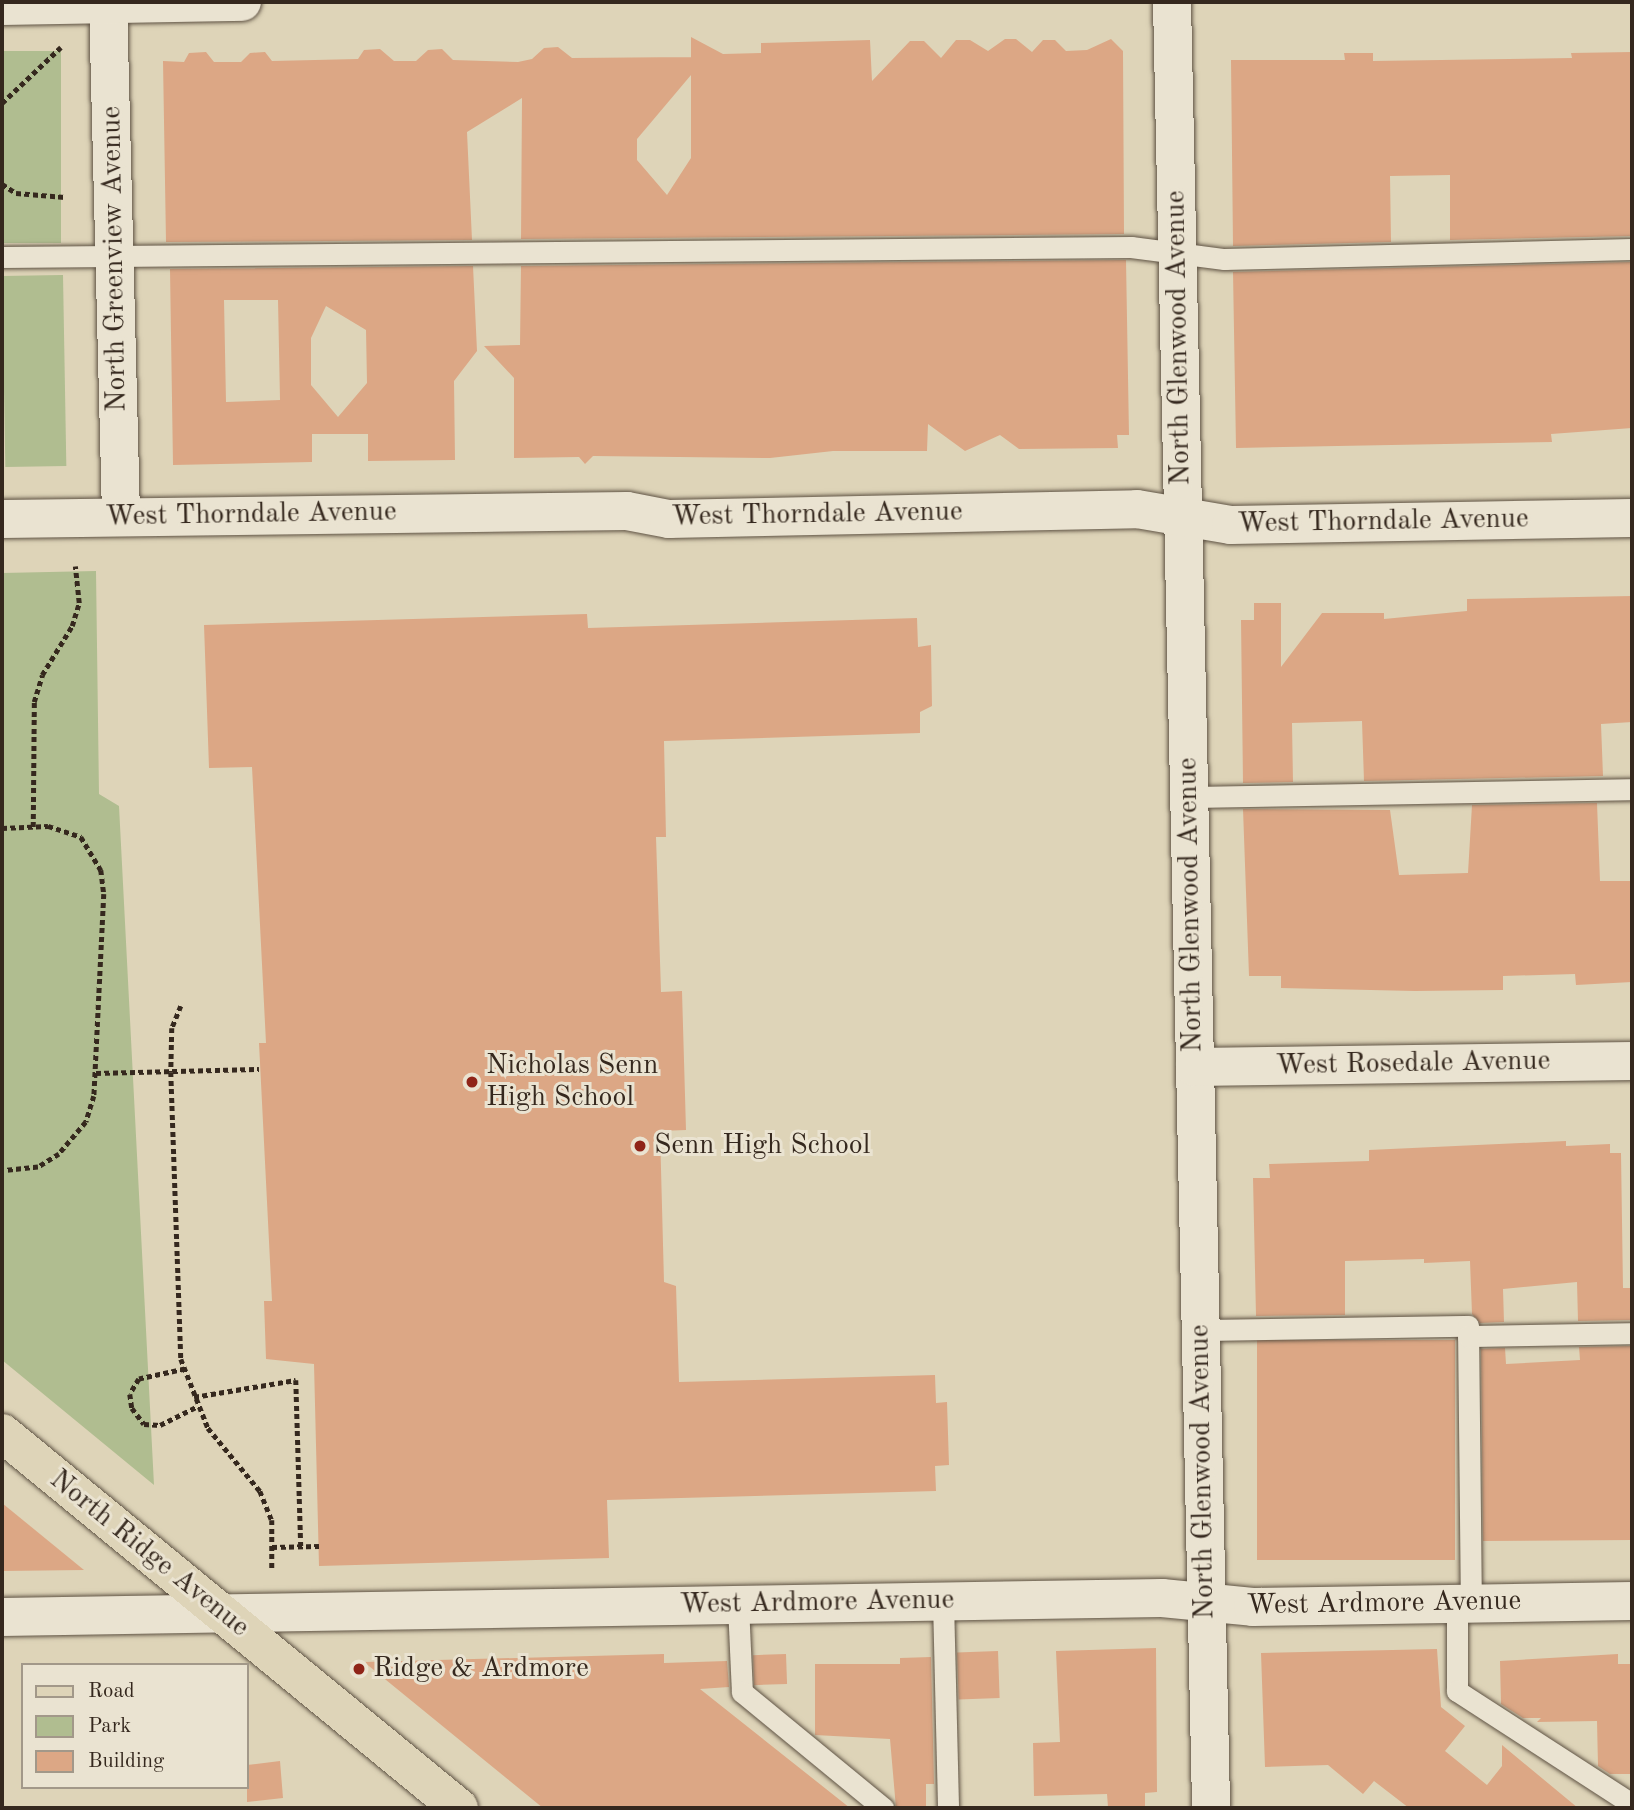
<!DOCTYPE html>
<style>
body{margin:0}
#map{position:relative;width:1634px;height:1810px;overflow:hidden;background:#ded4b8;font-family:"Old Standard TT",serif}
div>[style]{position:absolute}
[style*='--x']{left:calc(var(--x)*1px);top:calc(var(--y)*1px);width:calc(var(--w)*1px);rotate:calc(var(--a)*1deg)}
.green>*{inset:0;background:#b0bd90;transform-origin:0 0}
.building>*{inset:0;background:#dca785;transform-origin:0 0}
.path>*{height:4.5px;margin-top:-2.25px;transform-origin:0;background:repeating-linear-gradient(90deg,#35281e 0 5px,transparent 0 8.5px)}
.roads{filter:drop-shadow(0 0 2px #5f5344) drop-shadow(0 0 2px #5f5344)}
.lane>*{height:21px;margin:-10.5px;padding:0 10.5px;transform-origin:10.5px;border-radius:10.5px;background:#eae3d1}
.street>*{height:38px;margin:-19px;padding:0 19px;transform-origin:19px;border-radius:19px;background:#eae3d1}
.primary>*{height:38px;margin:-19px;padding:0 19px;transform-origin:19px;border-radius:19px;background:#ded4b8}
.dots>*{width:19px;height:19px;translate:-50% -50%;box-sizing:border-box;border:4px solid #eae3d1;border-radius:50%}
span{translate:-50% -50%;white-space:nowrap;text-align:center;line-height:1.15;-webkit-text-stroke:6px #eae3d1;paint-order:stroke}
.street-label{font-size:28px;color:#35281e}
.poi-label{font-size:28px;color:#35281e}
.left{translate:0 -50%;text-align:left}
.frame{position:absolute;inset:0;border:4px solid #35281e;pointer-events:none}
.legend{position:absolute;left:21px;top:1663px;width:228px;height:126px;box-sizing:border-box;background:#eae3d1;border:2px solid #a29889;margin:0;padding:9px 12px;list-style:none;font-size:21px;color:#35281e}
.legend li{display:flex;align-items:center;gap:14px;height:35px}
.legend b{width:35px;border:2px solid #a29889}
</style>
<div id="map">
<div class="green">
<div style="left:61px;top:51px;width:192px;height:59px;rotate:90deg"></div>
<div style="left:63px;top:275px;width:191px;height:61px;rotate:89deg"></div>
<div style="clip-path:polygon(96px 571px,99px 794px,119px 806px,154px 1485px,2px 1360px,2px 573px)"></div>
</div>
<div class="building">
<div style="clip-path:polygon(evenodd,691px 37px,723px 54px,761px 53px,761px 43px,870px 40px,872px 81px,910px 41px,924px 41px,941px 58px,956px 40px,970px 40px,988px 51px,1005px 39px,1016px 39px,1032px 52px,1043px 40px,1055px 40px,1066px 51px,1087px 50px,1111px 39px,1123px 51px,1124px 234px,521px 239px,522px 98px,467px 132px,472px 240px,166px 242px,163px 61px,184px 62px,189px 53px,206px 52px,214px 62px,241px 62px,250px 53px,265px 52px,272px 61px,358px 59px,364px 50px,380px 49px,394px 61px,416px 61px,428px 50px,442px 49px,453px 60px,518px 62px,532px 59px,544px 48px,558px 47px,572px 58px,691px 57px,691px 37px,691px 75px,691px 158px,667px 195px,637px 160px,637px 139px,691px 75px)"></div>
<div style="clip-path:polygon(1632px 52px,1632px 236px,1450px 240px,1450px 175px,1390px 176px,1391px 242px,1233px 246px,1231px 60px,1345px 60px,1344px 53px,1373px 53px,1373px 61px,1572px 58px,1571px 53px)"></div>
<div style="clip-path:polygon(1126px 260px,1129px 435px,1117px 435px,1118px 448px,1019px 449px,1000px 435px,965px 451px,928px 424px,927px 451px,833px 451px,770px 458px,593px 456px,585px 464px,579px 457px,514px 458px,514px 378px,484px 346px,520px 345px,521px 266px)"></div>
<div style="clip-path:polygon(1632px 262px,1632px 428px,1551px 434px,1552px 442px,1236px 448px,1233px 272px)"></div>
<div style="clip-path:polygon(evenodd,473px 266px,477px 351px,454px 381px,455px 460px,368px 461px,368px 434px,312px 434px,312px 462px,173px 465px,170px 269px,473px 266px,224px 300px,278px 300px,280px 400px,226px 402px,224px 300px,473px 266px,326px 306px,366px 330px,367px 383px,338px 417px,311px 385px,311px 338px,326px 306px)"></div>
<div style="clip-path:polygon(1632px 596px,1632px 722px,1601px 724px,1603px 776px,1364px 781px,1362px 721px,1292px 723px,1293px 782px,1243px 783px,1241px 620px,1254px 620px,1254px 603px,1281px 603px,1281px 667px,1322px 613px,1384px 613px,1384px 619px,1467px 611px,1467px 599px)"></div>
<div style="clip-path:polygon(587px 614px,588px 628px,917px 618px,918px 647px,931px 645px,932px 706px,920px 712px,920px 733px,664px 741px,666px 837px,656px 837px,661px 992px,682px 991px,686px 1130px,660px 1131px,664px 1282px,676px 1286px,679px 1382px,935px 1375px,936px 1403px,947px 1402px,949px 1465px,935px 1466px,936px 1491px,607px 1500px,609px 1558px,319px 1566px,314px 1364px,266px 1359px,264px 1301px,272px 1301px,259px 1043px,266px 1043px,252px 767px,209px 768px,204px 625px)"></div>
<div style="clip-path:polygon(1597px 803px,1600px 881px,1632px 881px,1632px 982px,1576px 985px,1575px 974px,1503px 976px,1503px 990px,1415px 991px,1281px 988px,1281px 976px,1249px 976px,1243px 809px,1390px 810px,1399px 875px,1468px 873px,1472px 805px)"></div>
<div style="clip-path:polygon(1566px 1141px,1566px 1146px,1610px 1144px,1610px 1153px,1621px 1153px,1623px 1288px,1632px 1288px,1632px 1320px,1578px 1321px,1577px 1282px,1503px 1289px,1504px 1322px,1480px 1323px,1472px 1314px,1470px 1261px,1424px 1263px,1424px 1259px,1345px 1261px,1345px 1315px,1256px 1316px,1253px 1178px,1270px 1178px,1269px 1164px,1369px 1161px,1369px 1150px)"></div>
<div style="left:1455px;top:1340px;width:220px;height:198px;rotate:90deg"></div>
<div style="clip-path:polygon(1632px 1346px,1632px 1540px,1483px 1541px,1481px 1349px,1505px 1348px,1506px 1364px,1580px 1360px,1579px 1347px)"></div>
<div style="clip-path:polygon(2px 1503px,84px 1570px,2px 1571px)"></div>
<div style="clip-path:polygon(1156px 1648px,1157px 1792px,1145px 1793px,1145px 1806px,1108px 1807px,1107px 1794px,1034px 1796px,1033px 1743px,1060px 1742px,1056px 1651px)"></div>
<div style="clip-path:polygon(1437px 1649px,1441px 1707px,1465px 1726px,1445px 1751px,1487px 1785px,1502px 1766px,1502px 1745px,1578px 1808px,1409px 1808px,1374px 1781px,1363px 1794px,1328px 1765px,1265px 1767px,1261px 1653px)"></div>
<div style="left:998px;top:1651px;width:47px;height:41px;rotate:88deg"></div>
<div style="clip-path:polygon(664px 1654px,664px 1663px,727px 1661px,729px 1687px,700px 1689px,850px 1808px,543px 1808px,364px 1662px)"></div>
<div style="left:786px;top:1654px;width:30px;height:33px;rotate:88deg"></div>
<div style="clip-path:polygon(1618px 1654px,1618px 1664px,1632px 1664px,1632px 1774px,1610px 1774px,1598px 1766px,1597px 1721px,1537px 1722px,1541px 1718px,1523px 1718px,1501px 1704px,1500px 1661px)"></div>
<div style="clip-path:polygon(931px 1657px,934px 1784px,926px 1784px,926px 1808px,896px 1808px,890px 1739px,815px 1735px,815px 1664px,900px 1664px,900px 1658px)"></div>
<div style="clip-path:polygon(280px 1761px,283px 1798px,247px 1802px,247px 1765px)"></div>
</div>
<div class="path">
<div style="--x:2;--y:103;--w:81;--a:-43.5"></div>
<div style="--x:2;--y:184;--w:17;--a:33"></div>
<div style="--x:16;--y:193;--w:49;--a:4.7"></div>
<div style="--x:33;--y:827;--w:125;--a:-89.5"></div>
<div style="--x:34;--y:702;--w:28;--a:-73"></div>
<div style="--x:42;--y:675;--w:57;--a:-58.5"></div>
<div style="--x:72;--y:626;--w:24;--a:-73"></div>
<div style="--x:79;--y:603;--w:37;--a:-96"></div>
<div style="--x:2;--y:828;--w:46;--a:-2.5"></div>
<div style="--x:48;--y:826;--w:35;--a:18"></div>
<div style="--x:81;--y:837;--w:39;--a:59"></div>
<div style="--x:101;--y:870;--w:24;--a:83"></div>
<div style="--x:104;--y:894;--w:202;--a:92.8"></div>
<div style="--x:94;--y:1096;--w:27;--a:107"></div>
<div style="--x:86;--y:1122;--w:42;--a:130.2"></div>
<div style="--x:59;--y:1154;--w:25;--a:148"></div>
<div style="--x:38;--y:1167;--w:36;--a:174"></div>
<div style="--x:181;--y:1006;--w:24;--a:112"></div>
<div style="--x:172;--y:1028;--w:44;--a:91.3"></div>
<div style="--x:171;--y:1072;--w:287;--a:88"></div>
<div style="--x:181;--y:1359;--w:74;--a:68.6"></div>
<div style="--x:208;--y:1428;--w:82;--a:50.5"></div>
<div style="--x:260;--y:1491;--w:31;--a:68"></div>
<div style="--x:272;--y:1520;--w:50;--a:90"></div>
<div style="--x:96;--y:1073;--w:163;--a:-1.4"></div>
<div style="--x:185;--y:1369;--w:47;--a:167.7"></div>
<div style="--x:139;--y:1379;--w:17;--a:121"></div>
<div style="--x:130;--y:1394;--w:14;--a:82"></div>
<div style="--x:132;--y:1408;--w:20;--a:53"></div>
<div style="--x:144;--y:1424;--w:16;--a:4"></div>
<div style="--x:160;--y:1425;--w:42;--a:-26.6"></div>
<div style="--x:194;--y:1397;--w:103;--a:-9.5"></div>
<div style="--x:296;--y:1380;--w:166;--a:88.3"></div>
<div style="--x:272;--y:1547;--w:47;--a:-1.2"></div>
</div>
<div class="roads">
<div class="lane">
<div style="--x:2;--y:257;--w:1129;--a:-0.51"></div>
<div style="--x:1131;--y:247;--w:94;--a:7.4"></div>
<div style="--x:1224;--y:259;--w:408;--a:-1.4"></div>
<div style="--x:1189;--y:797;--w:443;--a:-1"></div>
<div style="--x:1200;--y:1330;--w:268;--a:-0.9"></div>
<div style="--x:1468;--y:1326;--w:278;--a:89.4"></div>
<div style="--x:1468;--y:1336;--w:164;--a:-1"></div>
<div style="--x:943;--y:1601;--w:207;--a:88.6"></div>
<div style="--x:1457;--y:1604;--w:87;--a:90"></div>
<div style="--x:1457;--y:1691;--w:208;--a:32.9"></div>
<div style="--x:738;--y:1605;--w:87;--a:87.4"></div>
<div style="--x:742;--y:1692;--w:183;--a:39.4"></div>
</div>
<div class="street">
<div style="--x:108;--y:2;--w:515;--a:88.55"></div>
<div style="--x:1172;--y:2;--w:1806;--a:88.76"></div>
<div style="--x:2;--y:6;--w:240;--a:-1"></div>
<div style="--x:2;--y:519;--w:625;--a:-0.73"></div>
<div style="--x:627;--y:511;--w:43;--a:10.8"></div>
<div style="--x:669;--y:519;--w:468;--a:-1.2"></div>
<div style="--x:1137;--y:509;--w:95;--a:9.7"></div>
<div style="--x:1231;--y:525;--w:401;--a:-1"></div>
<div style="--x:1195;--y:1067;--w:437;--a:-0.8"></div>
<div style="--x:2;--y:1617;--w:1160;--a:-0.94"></div>
<div style="--x:1162;--y:1598;--w:91;--a:5.6"></div>
<div style="--x:1253;--y:1607;--w:379;--a:-0.9"></div>
</div>
<div class="primary">
<div style="--x:2;--y:1433;--w:591;--a:39.37"></div>
</div>
</div>
<div class="dots">
<div style="left:472px;top:1082px;background:#8f2418"></div>
<div style="left:640px;top:1146px;background:#8f2418"></div>
<div style="left:359px;top:1669px;background:#8f2418"></div>
</div>
<div class="street-label">
<span style="left:115px;top:259px;rotate:-91deg">North Greenview Avenue</span>
<span style="left:1179px;top:338px;rotate:-91deg">North Glenwood Avenue</span>
<span style="left:251px;top:515px;rotate:-1deg">West Thorndale Avenue</span>
<span style="left:817px;top:515px;rotate:-1deg">West Thorndale Avenue</span>
<span style="left:1383px;top:522px;rotate:-1deg">West Thorndale Avenue</span>
<span style="left:1191px;top:905px;rotate:-91deg">North Glenwood Avenue</span>
<span style="left:1413px;top:1064px;rotate:-1deg">West Rosedale Avenue</span>
<span style="left:1203px;top:1472px;rotate:-91deg">North Glenwood Avenue</span>
<span style="left:149px;top:1554px;rotate:39deg">North Ridge Avenue</span>
<span style="left:817px;top:1603px;rotate:-1deg">West Ardmore Avenue</span>
<span style="left:1384px;top:1604px;rotate:-1deg">West Ardmore Avenue</span>
</div>
<div class="poi-label">
<span class="left" style="left:486px;top:1082px">Nicholas Senn<br>High School</span>
<span class="left" style="left:654px;top:1146px">Senn High School</span>
<span class="left" style="left:373px;top:1669px">Ridge &amp; Ardmore</span>
</div>
<div class="frame"></div>
<ul class="legend">
<li><b style="height:9px;background:#ded4b8"></b>Road</li>
<li><b style="height:19px;background:#b0bd90"></b>Park</li>
<li><b style="height:19px;background:#dca785"></b>Building</li>
</ul>
</div>
